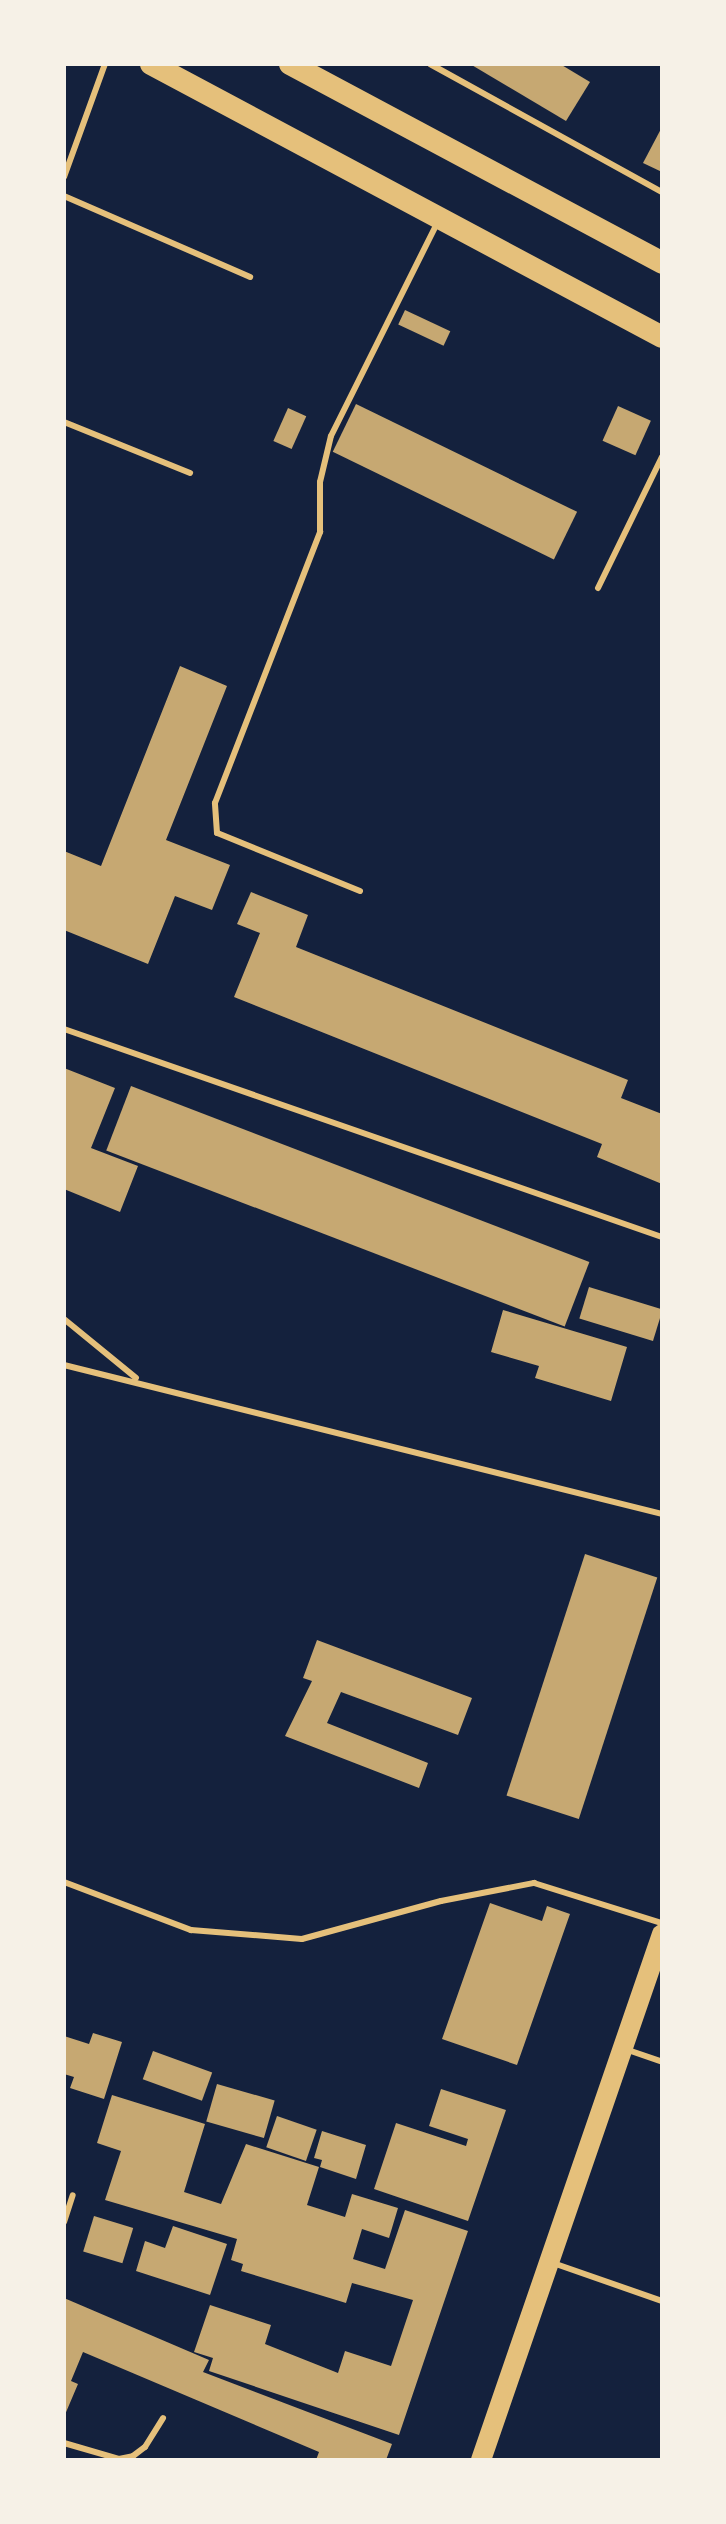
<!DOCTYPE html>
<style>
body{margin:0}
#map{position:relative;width:726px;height:2524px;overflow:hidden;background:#14213d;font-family:Mulish,sans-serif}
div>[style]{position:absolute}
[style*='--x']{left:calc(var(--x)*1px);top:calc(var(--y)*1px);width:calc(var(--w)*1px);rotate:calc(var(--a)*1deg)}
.building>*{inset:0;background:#c6a872;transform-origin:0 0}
.service>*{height:6px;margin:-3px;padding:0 3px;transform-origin:3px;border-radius:3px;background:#e5c07b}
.primary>*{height:20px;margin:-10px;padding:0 10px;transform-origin:10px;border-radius:10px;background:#e5c07b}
.trunk>*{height:22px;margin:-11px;padding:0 11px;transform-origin:11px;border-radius:11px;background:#e5c07b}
span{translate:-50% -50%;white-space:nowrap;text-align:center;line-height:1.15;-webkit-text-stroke:8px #f6f1e7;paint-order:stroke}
.frame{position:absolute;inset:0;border:66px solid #f6f1e7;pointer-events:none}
</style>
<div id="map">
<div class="building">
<div style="clip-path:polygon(470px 64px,560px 64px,590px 82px,566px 121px)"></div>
<div style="clip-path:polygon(662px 127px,662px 172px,643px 163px)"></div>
<div style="left:405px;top:310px;width:50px;height:16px;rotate:25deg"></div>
<div style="left:356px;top:404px;width:246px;height:53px;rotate:26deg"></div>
<div style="left:618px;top:406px;width:36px;height:38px;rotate:24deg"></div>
<div style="left:288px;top:408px;width:20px;height:36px;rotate:24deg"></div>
<div style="clip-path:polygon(180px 666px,227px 686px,166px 840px,230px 865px,212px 910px,175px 896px,148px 964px,64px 930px,64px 851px,101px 866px)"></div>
<div style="clip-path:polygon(251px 892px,308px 915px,296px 947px,628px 1080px,621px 1098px,662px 1114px,662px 1184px,597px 1157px,602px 1144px,234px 997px,260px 933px,237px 924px)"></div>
<div style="clip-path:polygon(64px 1068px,115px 1088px,91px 1148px,138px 1166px,120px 1212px,64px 1189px)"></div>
<div style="left:131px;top:1086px;width:491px;height:69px;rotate:21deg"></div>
<div style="left:589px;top:1287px;width:77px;height:33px;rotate:17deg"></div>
<div style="clip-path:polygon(503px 1310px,627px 1347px,611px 1401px,535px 1378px,539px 1366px,491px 1352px)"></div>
<div style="left:585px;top:1554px;width:76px;height:254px;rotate:18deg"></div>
<div style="clip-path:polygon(317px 1640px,472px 1698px,458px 1735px,341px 1692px,327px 1723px,428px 1763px,419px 1788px,285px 1736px,312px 1681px,303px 1678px)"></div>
<div style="clip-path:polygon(490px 1903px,542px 1921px,547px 1906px,570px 1914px,517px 2065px,442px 2039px)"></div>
<div style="clip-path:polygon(93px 2033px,122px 2042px,104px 2099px,70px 2088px,74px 2077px,64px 2074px,64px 2036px,89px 2044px)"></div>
<div style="left:153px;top:2051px;width:63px;height:30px;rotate:20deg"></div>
<div style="left:217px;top:2084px;width:60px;height:39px;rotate:16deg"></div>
<div style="clip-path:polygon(441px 2089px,506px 2110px,468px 2221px,374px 2189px,396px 2123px,466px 2146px,468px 2139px,429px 2126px)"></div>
<div style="clip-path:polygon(112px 2095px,205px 2124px,184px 2192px,221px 2204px,246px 2144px,319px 2167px,307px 2205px,345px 2217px,352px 2194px,398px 2208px,389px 2238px,362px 2229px,353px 2259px,385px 2269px,405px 2210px,468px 2231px,399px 2435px,209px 2371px,213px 2358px,194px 2352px,210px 2305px,271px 2325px,265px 2344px,338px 2373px,345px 2351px,391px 2366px,413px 2300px,352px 2283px,346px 2303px,241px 2271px,243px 2264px,231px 2260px,237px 2239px,105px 2200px,121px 2151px,97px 2143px)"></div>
<div style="left:277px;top:2116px;width:42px;height:33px;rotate:19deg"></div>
<div style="clip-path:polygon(322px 2131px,366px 2145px,356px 2179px,320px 2167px,322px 2160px,314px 2158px)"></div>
<div style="left:94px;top:2216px;width:41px;height:37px;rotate:17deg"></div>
<div style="clip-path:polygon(173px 2226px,227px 2244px,210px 2295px,136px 2271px,145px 2241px,165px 2248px)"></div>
<div style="clip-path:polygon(64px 2298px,209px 2360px,203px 2372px,392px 2444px,386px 2460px,316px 2460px,319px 2452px,83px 2352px,71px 2381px,78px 2384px,64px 2417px)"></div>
</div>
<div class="service">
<div style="--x:430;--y:64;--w:265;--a:28.9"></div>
<div style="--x:64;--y:177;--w:120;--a:-70.1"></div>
<div style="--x:64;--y:196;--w:203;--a:23.5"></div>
<div style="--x:64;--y:422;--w:136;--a:22"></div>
<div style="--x:598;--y:588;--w:146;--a:-64"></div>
<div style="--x:360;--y:891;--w:154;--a:-157.9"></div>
<div style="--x:217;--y:833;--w:30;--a:-94"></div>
<div style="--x:215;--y:803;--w:291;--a:-68.8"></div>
<div style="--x:320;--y:532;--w:50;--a:-90"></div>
<div style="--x:320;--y:482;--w:47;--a:-76.6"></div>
<div style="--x:331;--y:436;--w:240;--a:-63.5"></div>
<div style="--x:64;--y:1029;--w:633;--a:19.18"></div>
<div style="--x:64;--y:1319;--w:93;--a:39.3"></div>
<div style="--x:64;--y:1365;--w:616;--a:13.99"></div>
<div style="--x:64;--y:1882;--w:136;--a:20.7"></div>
<div style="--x:191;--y:1930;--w:111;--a:4.6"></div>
<div style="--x:302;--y:1939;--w:144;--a:-15.3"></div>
<div style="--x:441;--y:1901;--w:95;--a:-11"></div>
<div style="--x:534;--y:1883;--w:134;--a:17.4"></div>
<div style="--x:625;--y:2049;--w:39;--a:19"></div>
<div style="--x:64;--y:2222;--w:28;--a:-72"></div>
<div style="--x:553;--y:2263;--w:115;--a:19.2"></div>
<div style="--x:64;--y:2443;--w:57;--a:16.2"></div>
<div style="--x:119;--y:2459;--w:14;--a:-12"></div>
<div style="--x:133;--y:2456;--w:15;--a:-37"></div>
<div style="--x:145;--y:2447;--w:34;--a:-58"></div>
</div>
<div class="primary">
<div style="--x:481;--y:2460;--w:556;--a:-71.01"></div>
</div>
<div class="trunk">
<div style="--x:151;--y:64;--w:579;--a:28.11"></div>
<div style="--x:290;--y:64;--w:422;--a:28.1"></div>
</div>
<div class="frame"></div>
</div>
